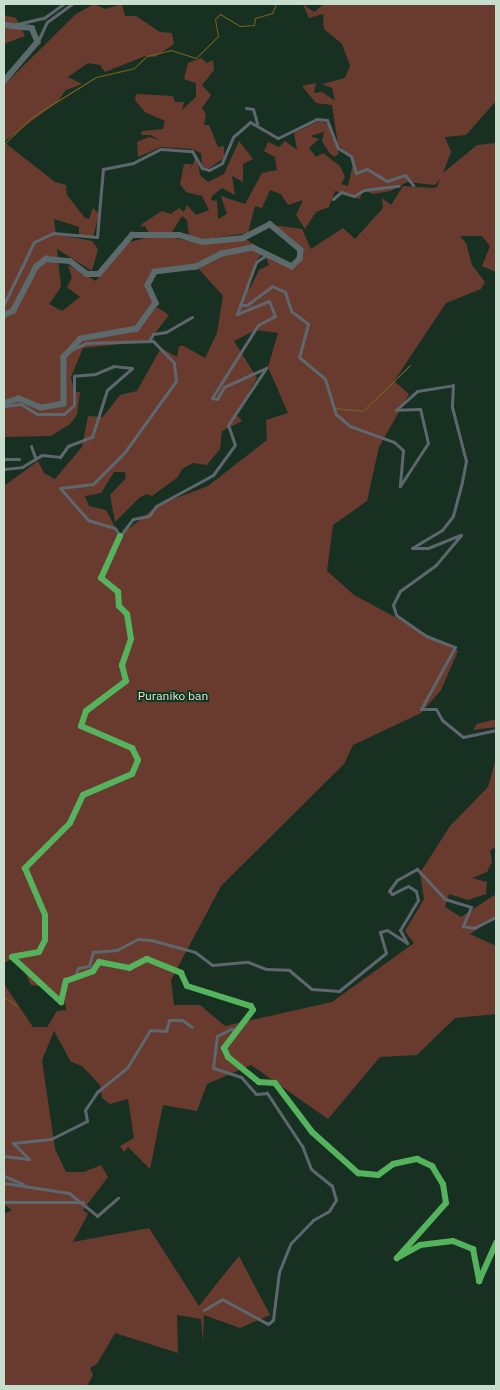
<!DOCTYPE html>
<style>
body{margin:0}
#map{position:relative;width:500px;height:1390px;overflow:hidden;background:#183021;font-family:"IBM Plex Sans",sans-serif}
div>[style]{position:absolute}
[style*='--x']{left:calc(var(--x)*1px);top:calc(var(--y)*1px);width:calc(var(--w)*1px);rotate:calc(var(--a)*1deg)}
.green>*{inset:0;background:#693b2e}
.stream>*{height:1px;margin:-0.5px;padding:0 0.5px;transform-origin:0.5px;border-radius:0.5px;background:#77671d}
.minor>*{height:3px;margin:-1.5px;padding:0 1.5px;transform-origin:1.5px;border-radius:1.5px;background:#5e676e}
.trunk>*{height:5.5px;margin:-2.75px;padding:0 2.75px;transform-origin:2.75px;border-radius:2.75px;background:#5c6a6c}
.cycleway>*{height:6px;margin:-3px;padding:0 3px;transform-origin:3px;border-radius:3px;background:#56b35d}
span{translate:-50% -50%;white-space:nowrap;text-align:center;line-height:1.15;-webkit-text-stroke:4px #0d3a20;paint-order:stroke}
.park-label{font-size:12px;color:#f2dcd6}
.frame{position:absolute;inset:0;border:5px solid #c7decd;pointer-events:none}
</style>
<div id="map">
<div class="green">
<div style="clip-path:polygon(evenodd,94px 4px,105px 9px,122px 4px,125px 16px,136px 16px,160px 32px,172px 33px,174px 44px,155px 57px,145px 56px,105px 72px,100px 65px,88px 63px,68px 77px,82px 84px,66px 90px,57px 102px,4px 142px,55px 182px,66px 185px,67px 195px,85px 218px,89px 219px,93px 208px,99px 214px,93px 237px,79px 235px,79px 227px,54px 219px,56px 234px,92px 241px,98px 249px,92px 271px,57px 249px,61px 287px,49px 304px,62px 311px,80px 297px,67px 287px,72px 278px,68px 265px,96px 281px,129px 242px,151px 237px,145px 226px,140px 227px,143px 223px,162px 211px,171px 214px,179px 208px,184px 212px,187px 205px,196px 215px,209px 210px,202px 196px,186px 192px,180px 184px,184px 164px,192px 164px,189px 172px,197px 155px,200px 175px,208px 182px,224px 174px,239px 141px,253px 159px,243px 164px,243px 182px,232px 176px,235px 195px,222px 188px,212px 196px,211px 200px,217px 201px,218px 219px,227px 214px,221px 196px,245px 204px,262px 173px,277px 170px,275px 157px,264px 151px,268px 142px,279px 147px,285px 141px,297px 150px,294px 133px,319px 121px,330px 124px,339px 153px,335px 157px,330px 154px,322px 141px,324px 132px,310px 136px,319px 139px,309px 148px,316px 157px,323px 153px,340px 166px,345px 177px,341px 184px,348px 186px,354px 159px,338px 145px,332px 105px,316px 103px,302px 86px,316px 83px,314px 93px,322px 92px,335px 101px,332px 88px,322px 84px,345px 78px,350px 66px,342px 44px,324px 29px,323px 14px,309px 18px,303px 4px,314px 12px,324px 4px,496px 4px,496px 101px,466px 135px,445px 137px,451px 152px,443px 173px,477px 145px,496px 143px,496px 272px,482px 266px,490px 246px,482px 236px,460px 236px,466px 243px,472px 265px,485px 282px,481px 289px,446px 303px,394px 381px,409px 394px,379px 447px,367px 501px,333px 525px,327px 571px,354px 595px,458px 651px,441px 690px,421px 713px,353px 745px,344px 764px,221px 886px,171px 980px,174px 1005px,200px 1005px,225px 1026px,332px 1002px,414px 943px,405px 931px,424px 899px,420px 873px,450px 826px,488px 787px,496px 758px,496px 846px,490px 851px,492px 862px,487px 872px,472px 878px,487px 882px,486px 894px,468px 900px,449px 894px,445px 907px,461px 917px,496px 894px,496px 917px,470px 934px,496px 946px,496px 1014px,455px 1018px,417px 1055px,380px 1057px,328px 1119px,251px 1065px,207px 1084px,197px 1111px,163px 1105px,150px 1169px,128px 1147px,124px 1152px,120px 1146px,134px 1138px,128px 1099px,110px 1104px,102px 1098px,100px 1085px,82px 1066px,71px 1062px,54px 1031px,42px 1060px,55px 1149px,66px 1172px,84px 1172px,101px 1165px,108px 1177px,83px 1210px,88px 1214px,73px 1242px,149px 1228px,199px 1306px,239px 1256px,270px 1315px,240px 1328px,204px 1315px,203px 1342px,201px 1319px,177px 1315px,178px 1353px,115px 1333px,97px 1364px,90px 1368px,93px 1375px,87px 1386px,4px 1386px,4px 1214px,12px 1210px,4px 1204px,4px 984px,33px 1027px,47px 1027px,57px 1011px,66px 1010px,65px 1001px,47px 987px,31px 985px,17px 956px,4px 963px,4px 486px,38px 461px,44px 473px,55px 479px,82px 447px,88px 416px,103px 417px,120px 395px,137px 391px,161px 348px,177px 357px,179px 346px,184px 346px,205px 358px,217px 333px,223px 296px,197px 267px,155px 272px,148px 285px,155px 306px,169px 315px,149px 341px,83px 348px,71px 377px,74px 392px,80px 392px,77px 415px,70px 424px,51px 436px,4px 437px,4px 85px,76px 14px,94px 4px,440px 179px,437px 187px,432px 188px,403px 186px,391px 205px,382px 198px,383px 208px,355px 239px,343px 228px,311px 249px,302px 229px,272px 225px,299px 249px,298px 259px,288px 266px,247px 240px,206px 244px,169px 237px,182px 216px,187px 220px,189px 235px,198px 240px,248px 233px,255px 206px,262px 208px,270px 190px,281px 194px,288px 205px,303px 200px,296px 215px,305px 229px,316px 212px,329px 207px,335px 191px,360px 199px,363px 188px,372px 194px,391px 191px,407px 182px,435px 185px,440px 179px,94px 4px,264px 252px,269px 265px,259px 270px,249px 290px,255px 262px,264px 252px,94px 4px,256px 330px,278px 333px,268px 367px,288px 413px,266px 420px,267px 440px,208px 486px,158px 505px,120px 536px,106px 510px,89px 506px,85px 496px,101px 493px,114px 472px,125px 472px,126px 478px,110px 495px,115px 522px,139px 498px,147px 494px,152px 496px,178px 477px,182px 469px,193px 463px,207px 465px,220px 449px,222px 431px,242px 421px,236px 414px,257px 378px,234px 341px,256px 330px)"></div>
<div style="clip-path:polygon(4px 15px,16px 18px,25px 36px,4px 44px)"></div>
<div style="clip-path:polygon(201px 58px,207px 63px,213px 60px,214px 70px,202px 85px,211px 95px,202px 108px,206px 114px,204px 125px,209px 125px,218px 147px,224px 146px,224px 158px,208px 169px,202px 166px,201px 153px,192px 149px,161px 147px,138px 157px,137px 142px,149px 137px,160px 140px,150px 135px,141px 135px,142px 131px,163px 129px,165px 121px,145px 112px,135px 100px,136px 94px,173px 96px,175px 102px,184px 102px,182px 110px,196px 97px,196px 83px,184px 79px,188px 63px)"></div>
<div style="clip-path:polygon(496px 719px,496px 727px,473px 730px,477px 724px)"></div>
</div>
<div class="stream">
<div style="--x:4;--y:144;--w:39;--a:-44"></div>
<div style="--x:32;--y:117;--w:75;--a:-32"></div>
<div style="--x:96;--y:77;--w:39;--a:-13"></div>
<div style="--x:134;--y:68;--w:18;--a:-43"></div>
<div style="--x:147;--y:56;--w:25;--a:-14"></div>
<div style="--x:171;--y:50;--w:26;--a:18"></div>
<div style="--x:196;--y:58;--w:31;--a:-45"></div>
<div style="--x:218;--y:36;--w:17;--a:-100"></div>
<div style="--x:215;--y:19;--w:7;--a:-45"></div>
<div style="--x:220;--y:14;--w:23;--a:31"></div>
<div style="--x:240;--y:26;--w:14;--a:-4"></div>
<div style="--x:254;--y:25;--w:7;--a:-82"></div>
<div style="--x:255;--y:18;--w:18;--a:-16"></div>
<div style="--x:272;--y:13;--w:10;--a:-66"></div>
<div style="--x:335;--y:408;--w:28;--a:6"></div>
<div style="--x:363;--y:411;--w:66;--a:-44.4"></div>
<div style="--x:4;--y:997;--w:16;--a:35"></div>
</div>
<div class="minor">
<div style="--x:17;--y:24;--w:28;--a:-13"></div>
<div style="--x:44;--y:18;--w:24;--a:-36"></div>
<div style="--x:38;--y:41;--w:21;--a:-65"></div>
<div style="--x:47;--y:22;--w:31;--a:-36"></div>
<div style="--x:246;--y:108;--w:7;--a:8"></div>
<div style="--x:253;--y:109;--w:15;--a:74"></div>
<div style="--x:333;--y:199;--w:11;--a:-41"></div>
<div style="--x:341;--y:192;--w:14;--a:17"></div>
<div style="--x:354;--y:196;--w:12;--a:-31"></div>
<div style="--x:364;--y:190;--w:35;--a:-7"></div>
<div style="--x:4;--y:304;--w:69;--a:-64.2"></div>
<div style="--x:34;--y:242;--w:21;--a:-25"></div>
<div style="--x:53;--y:233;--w:44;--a:5.2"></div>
<div style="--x:97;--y:237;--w:68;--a:-85"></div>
<div style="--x:103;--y:169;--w:31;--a:-11"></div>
<div style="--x:133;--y:163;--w:31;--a:-27"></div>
<div style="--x:161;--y:149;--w:31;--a:4"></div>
<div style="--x:192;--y:151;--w:20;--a:60"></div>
<div style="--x:202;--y:168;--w:7;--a:16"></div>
<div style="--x:209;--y:170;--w:15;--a:-28"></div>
<div style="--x:222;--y:163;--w:28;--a:-67"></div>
<div style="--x:233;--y:137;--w:23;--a:-41"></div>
<div style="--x:250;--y:122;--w:32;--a:30"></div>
<div style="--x:278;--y:138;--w:43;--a:-26"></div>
<div style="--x:317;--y:119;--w:10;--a:6"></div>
<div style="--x:327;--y:120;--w:30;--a:69"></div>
<div style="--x:338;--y:148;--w:15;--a:32"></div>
<div style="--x:351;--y:156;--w:18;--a:74"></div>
<div style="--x:356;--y:173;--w:12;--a:-20"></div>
<div style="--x:367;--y:169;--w:23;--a:31"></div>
<div style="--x:387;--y:181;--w:19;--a:-18"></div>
<div style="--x:405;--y:175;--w:13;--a:51"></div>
<div style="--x:240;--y:305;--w:7;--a:0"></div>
<div style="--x:247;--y:305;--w:31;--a:-37"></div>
<div style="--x:272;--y:286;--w:14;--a:25"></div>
<div style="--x:285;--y:292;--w:20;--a:72"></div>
<div style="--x:291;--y:311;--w:21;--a:37"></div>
<div style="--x:308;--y:324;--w:34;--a:105"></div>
<div style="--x:299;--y:357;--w:34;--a:40"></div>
<div style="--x:325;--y:379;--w:37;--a:73"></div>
<div style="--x:336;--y:414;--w:18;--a:41"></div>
<div style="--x:350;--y:426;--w:47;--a:20"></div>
<div style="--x:394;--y:442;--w:12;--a:42"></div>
<div style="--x:403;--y:450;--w:36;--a:95"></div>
<div style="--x:400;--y:486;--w:51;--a:-56.9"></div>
<div style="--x:428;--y:443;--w:35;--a:-103"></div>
<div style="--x:420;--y:409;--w:24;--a:178"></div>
<div style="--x:396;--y:410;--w:28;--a:-42"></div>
<div style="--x:417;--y:391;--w:36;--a:-9"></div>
<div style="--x:453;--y:385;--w:22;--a:93"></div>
<div style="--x:452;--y:407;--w:56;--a:75.5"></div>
<div style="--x:466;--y:461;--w:21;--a:101"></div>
<div style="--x:462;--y:482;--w:35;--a:105"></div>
<div style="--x:453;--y:516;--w:18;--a:128"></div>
<div style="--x:442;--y:530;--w:35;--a:149"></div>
<div style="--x:412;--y:548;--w:16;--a:0"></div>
<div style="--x:428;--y:548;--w:35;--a:-22"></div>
<div style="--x:461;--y:535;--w:39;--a:130"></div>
<div style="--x:436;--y:565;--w:44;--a:144.2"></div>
<div style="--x:400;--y:591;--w:16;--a:117"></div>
<div style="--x:393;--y:605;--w:10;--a:73"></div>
<div style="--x:396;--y:615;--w:37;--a:35"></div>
<div style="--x:426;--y:636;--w:31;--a:21"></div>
<div style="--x:455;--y:647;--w:71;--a:118.7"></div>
<div style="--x:421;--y:709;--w:15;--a:0"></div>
<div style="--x:436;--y:709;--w:13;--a:61"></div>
<div style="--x:442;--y:720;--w:27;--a:39"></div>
<div style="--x:463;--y:737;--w:34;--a:-12"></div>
<div style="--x:149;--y:341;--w:8;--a:-60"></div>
<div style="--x:153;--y:334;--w:13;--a:-9"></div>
<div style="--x:166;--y:332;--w:30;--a:-30"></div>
<div style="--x:71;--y:350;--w:17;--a:-25"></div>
<div style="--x:86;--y:343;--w:67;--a:-1.7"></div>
<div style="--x:153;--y:341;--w:30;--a:46"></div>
<div style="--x:174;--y:363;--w:18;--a:84"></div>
<div style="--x:176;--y:381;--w:89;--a:125.8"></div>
<div style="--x:124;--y:453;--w:44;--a:135"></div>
<div style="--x:93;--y:484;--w:33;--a:173"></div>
<div style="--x:60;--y:488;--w:43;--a:48.8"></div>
<div style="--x:88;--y:520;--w:28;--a:17"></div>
<div style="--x:115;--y:528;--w:9;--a:58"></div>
<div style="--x:31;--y:446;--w:12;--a:70"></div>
<div style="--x:4;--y:459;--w:15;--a:0"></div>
<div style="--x:4;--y:469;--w:18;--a:-6"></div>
<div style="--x:22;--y:467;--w:23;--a:-31"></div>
<div style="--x:42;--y:455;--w:18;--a:6"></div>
<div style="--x:60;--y:457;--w:14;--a:-54"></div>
<div style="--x:68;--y:446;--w:26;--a:-21"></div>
<div style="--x:92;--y:437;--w:49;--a:-72.3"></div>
<div style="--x:107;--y:390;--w:33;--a:-41"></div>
<div style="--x:132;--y:368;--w:18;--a:-174"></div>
<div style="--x:114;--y:366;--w:21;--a:157"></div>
<div style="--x:95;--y:374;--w:21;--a:175"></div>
<div style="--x:74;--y:376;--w:29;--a:90"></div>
<div style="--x:74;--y:405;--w:13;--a:138"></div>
<div style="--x:64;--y:414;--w:27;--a:180"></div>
<div style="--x:37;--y:414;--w:19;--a:-148"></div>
<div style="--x:21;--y:404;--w:17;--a:173"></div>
<div style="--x:120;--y:536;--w:46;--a:114.3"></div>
<div style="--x:101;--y:578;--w:22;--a:39"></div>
<div style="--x:118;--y:592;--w:14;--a:86"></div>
<div style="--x:119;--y:606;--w:11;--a:45"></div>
<div style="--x:127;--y:614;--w:25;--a:81"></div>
<div style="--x:131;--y:639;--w:28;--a:109"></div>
<div style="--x:122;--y:665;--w:16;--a:76"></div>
<div style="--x:126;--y:681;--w:50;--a:143.1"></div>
<div style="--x:86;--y:711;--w:16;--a:108"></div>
<div style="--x:81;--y:726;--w:56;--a:23.3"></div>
<div style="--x:132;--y:748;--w:13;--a:63"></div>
<div style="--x:138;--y:760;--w:15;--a:113"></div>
<div style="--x:132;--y:774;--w:53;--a:156.8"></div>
<div style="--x:83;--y:795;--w:31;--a:115"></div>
<div style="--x:70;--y:823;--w:64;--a:135"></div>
<div style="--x:25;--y:868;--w:51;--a:66.9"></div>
<div style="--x:45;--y:915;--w:25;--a:90"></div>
<div style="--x:45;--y:940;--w:13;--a:117"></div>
<div style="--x:39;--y:952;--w:27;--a:170"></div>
<div style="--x:12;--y:957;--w:67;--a:42.6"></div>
<div style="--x:61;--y:1002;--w:22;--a:-77"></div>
<div style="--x:66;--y:981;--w:29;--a:-20"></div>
<div style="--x:93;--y:971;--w:11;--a:-56"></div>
<div style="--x:99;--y:962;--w:31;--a:11"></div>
<div style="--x:129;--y:968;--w:20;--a:-27"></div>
<div style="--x:147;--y:959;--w:37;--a:22"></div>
<div style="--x:181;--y:973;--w:14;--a:65"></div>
<div style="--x:187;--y:986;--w:67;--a:17.4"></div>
<div style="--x:251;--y:1006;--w:4;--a:63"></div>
<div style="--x:253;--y:1010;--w:48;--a:127.3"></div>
<div style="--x:224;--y:1048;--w:10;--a:66"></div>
<div style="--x:228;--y:1057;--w:40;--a:39"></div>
<div style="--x:259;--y:1082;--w:16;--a:4"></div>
<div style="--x:275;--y:1083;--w:61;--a:52.9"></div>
<div style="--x:312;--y:1132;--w:62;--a:41.7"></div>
<div style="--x:358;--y:1173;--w:20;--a:6"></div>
<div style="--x:378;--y:1175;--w:19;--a:-36"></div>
<div style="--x:393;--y:1164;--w:25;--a:-12"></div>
<div style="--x:417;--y:1159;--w:17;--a:25"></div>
<div style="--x:432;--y:1166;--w:21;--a:59"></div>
<div style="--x:443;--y:1184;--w:19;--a:81"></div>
<div style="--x:446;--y:1203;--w:74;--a:131.7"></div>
<div style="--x:397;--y:1258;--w:26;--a:-29"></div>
<div style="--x:420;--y:1245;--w:33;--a:-7"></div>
<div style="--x:453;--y:1241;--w:22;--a:22"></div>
<div style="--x:473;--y:1249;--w:33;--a:79"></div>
<div style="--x:479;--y:1281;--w:42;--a:-65.9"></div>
<div style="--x:120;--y:536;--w:21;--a:-53"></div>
<div style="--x:133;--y:519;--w:16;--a:-11"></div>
<div style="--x:149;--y:516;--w:12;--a:-55"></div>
<div style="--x:156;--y:506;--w:65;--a:-28.5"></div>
<div style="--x:213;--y:475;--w:37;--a:-54"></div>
<div style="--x:235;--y:445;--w:21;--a:-109"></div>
<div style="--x:228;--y:425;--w:69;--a:-56.3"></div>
<div style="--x:266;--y:368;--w:46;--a:155.7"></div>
<div style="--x:224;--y:387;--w:14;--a:120"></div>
<div style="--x:217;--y:399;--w:5;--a:-169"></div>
<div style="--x:212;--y:398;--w:86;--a:-57.8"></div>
<div style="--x:258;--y:325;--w:19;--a:-28"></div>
<div style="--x:275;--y:316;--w:16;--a:-112"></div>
<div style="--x:269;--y:301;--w:35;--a:158"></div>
<div style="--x:237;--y:314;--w:55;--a:-69.9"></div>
<div style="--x:256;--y:262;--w:11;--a:-34"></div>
<div style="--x:75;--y:976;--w:9;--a:-69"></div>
<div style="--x:78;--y:968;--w:11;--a:-10"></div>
<div style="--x:89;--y:966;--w:15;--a:-74"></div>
<div style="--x:93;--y:952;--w:24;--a:-5"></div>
<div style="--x:117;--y:950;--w:24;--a:-28"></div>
<div style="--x:138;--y:939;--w:13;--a:4"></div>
<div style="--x:151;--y:940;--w:46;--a:15.3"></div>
<div style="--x:195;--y:952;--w:21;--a:37"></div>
<div style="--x:212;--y:965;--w:36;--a:-5"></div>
<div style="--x:248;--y:962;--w:19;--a:21"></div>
<div style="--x:266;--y:969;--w:23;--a:2"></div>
<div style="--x:289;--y:970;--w:30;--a:40"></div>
<div style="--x:312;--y:989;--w:27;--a:4"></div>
<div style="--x:339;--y:991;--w:60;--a:-39"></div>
<div style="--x:386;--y:953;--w:22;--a:-106"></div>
<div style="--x:380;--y:932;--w:7;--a:-16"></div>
<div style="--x:387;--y:930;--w:24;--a:33"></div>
<div style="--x:407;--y:943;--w:15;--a:-118"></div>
<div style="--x:400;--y:930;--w:35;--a:-59"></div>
<div style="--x:418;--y:900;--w:9;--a:-103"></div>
<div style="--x:416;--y:891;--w:9;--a:-148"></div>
<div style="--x:408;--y:886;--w:18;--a:153"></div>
<div style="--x:392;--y:894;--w:4;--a:-135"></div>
<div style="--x:389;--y:891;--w:14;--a:-54"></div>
<div style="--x:397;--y:880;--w:23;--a:-29"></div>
<div style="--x:417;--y:869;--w:41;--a:47"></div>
<div style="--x:445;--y:899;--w:27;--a:17"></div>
<div style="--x:471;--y:907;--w:21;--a:113"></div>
<div style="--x:463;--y:926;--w:11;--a:10"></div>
<div style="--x:474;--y:928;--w:25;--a:-27"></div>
<div style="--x:4;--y:1156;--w:25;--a:7"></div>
<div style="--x:29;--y:1159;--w:23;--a:-135"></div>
<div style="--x:13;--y:1143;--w:38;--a:-6"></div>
<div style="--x:51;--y:1139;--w:40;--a:-26.6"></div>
<div style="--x:87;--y:1121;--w:11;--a:-100"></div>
<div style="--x:85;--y:1110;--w:22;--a:-56"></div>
<div style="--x:97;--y:1092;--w:38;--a:-39"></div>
<div style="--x:127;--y:1068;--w:44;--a:-58.8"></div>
<div style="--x:150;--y:1030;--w:16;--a:4"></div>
<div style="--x:166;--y:1031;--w:11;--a:-75"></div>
<div style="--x:169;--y:1020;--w:13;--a:0"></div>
<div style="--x:182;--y:1020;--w:12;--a:35"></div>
<div style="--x:4;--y:1176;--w:21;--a:23"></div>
<div style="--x:4;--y:1183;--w:66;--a:8.7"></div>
<div style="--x:69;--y:1193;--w:36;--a:39"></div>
<div style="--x:97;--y:1216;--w:28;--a:-41"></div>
<div style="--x:4;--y:1202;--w:79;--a:0"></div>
<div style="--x:204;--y:1310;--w:21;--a:-31"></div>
<div style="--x:222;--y:1299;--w:52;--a:28.5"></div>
<div style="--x:268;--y:1324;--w:6;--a:-39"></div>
<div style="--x:273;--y:1320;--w:48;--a:-82.9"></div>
<div style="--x:279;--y:1272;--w:31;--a:-68"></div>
<div style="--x:291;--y:1243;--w:32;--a:-46"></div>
<div style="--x:313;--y:1220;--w:18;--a:-29"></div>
<div style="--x:329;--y:1211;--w:13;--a:-58"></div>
<div style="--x:336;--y:1200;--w:15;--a:-106"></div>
<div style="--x:332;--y:1186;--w:27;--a:-141"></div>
<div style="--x:311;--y:1169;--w:25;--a:-111"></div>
<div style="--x:302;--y:1146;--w:64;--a:-123.4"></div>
<div style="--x:267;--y:1093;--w:11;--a:175"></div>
<div style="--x:256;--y:1094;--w:23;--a:-131"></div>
<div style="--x:241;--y:1077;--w:29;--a:-162"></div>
<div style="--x:213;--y:1068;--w:32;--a:-83"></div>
<div style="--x:217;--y:1036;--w:16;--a:-27"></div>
<div style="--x:231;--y:1029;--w:7;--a:16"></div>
</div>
<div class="trunk">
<div style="--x:4;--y:25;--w:28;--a:6"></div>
<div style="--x:32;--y:28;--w:15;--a:67"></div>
<div style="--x:38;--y:42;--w:52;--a:130.4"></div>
<div style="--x:4;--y:315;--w:10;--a:-24"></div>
<div style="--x:13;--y:311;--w:50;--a:-62.4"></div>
<div style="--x:36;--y:267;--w:13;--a:-39"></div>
<div style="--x:46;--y:259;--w:24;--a:5"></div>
<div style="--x:70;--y:261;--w:21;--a:37"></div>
<div style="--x:87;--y:274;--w:12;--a:0"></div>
<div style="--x:99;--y:274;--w:51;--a:-49.8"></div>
<div style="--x:132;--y:235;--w:47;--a:0"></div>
<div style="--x:179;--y:235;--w:25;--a:16"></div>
<div style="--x:203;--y:242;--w:40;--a:-5.7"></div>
<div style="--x:243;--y:238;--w:30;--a:-27"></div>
<div style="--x:270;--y:224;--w:40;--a:40"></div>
<div style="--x:301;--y:250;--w:9;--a:96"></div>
<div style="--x:300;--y:259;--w:11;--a:135"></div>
<div style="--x:292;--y:267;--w:43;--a:-154"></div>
<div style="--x:253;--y:248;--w:32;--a:169"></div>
<div style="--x:222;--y:254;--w:29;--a:153"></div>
<div style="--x:196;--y:267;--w:41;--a:173"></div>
<div style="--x:155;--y:272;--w:15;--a:118"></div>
<div style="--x:148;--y:285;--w:20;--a:66"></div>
<div style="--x:156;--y:303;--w:32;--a:126"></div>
<div style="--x:137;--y:329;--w:57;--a:169.9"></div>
<div style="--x:81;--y:339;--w:25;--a:133"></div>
<div style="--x:64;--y:357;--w:47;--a:90"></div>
<div style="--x:64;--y:404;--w:23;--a:170"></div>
<div style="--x:41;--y:408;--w:24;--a:-158"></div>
<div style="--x:19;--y:399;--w:16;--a:162"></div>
</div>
<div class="cycleway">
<div style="--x:120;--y:536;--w:46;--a:114.3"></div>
<div style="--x:101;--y:578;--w:22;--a:39"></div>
<div style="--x:118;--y:592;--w:14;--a:86"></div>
<div style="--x:119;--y:606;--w:11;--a:45"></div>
<div style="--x:127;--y:614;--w:25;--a:81"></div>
<div style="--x:131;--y:639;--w:28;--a:109"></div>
<div style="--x:122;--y:665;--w:16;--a:76"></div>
<div style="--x:126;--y:681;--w:50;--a:143.1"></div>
<div style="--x:86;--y:711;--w:16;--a:108"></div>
<div style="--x:81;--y:726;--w:56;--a:23.3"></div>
<div style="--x:132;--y:748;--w:13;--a:63"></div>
<div style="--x:138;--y:760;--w:15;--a:113"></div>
<div style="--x:132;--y:774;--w:53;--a:156.8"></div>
<div style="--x:83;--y:795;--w:31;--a:115"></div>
<div style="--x:70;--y:823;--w:64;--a:135"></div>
<div style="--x:25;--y:868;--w:51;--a:66.9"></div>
<div style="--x:45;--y:915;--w:25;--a:90"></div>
<div style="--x:45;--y:940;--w:13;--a:117"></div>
<div style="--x:39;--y:952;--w:27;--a:170"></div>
<div style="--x:12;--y:957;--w:67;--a:42.6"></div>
<div style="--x:61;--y:1002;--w:22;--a:-77"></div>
<div style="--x:66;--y:981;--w:29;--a:-20"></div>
<div style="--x:93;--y:971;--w:11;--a:-56"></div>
<div style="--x:99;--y:962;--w:31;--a:11"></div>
<div style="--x:129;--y:968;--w:20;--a:-27"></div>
<div style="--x:147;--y:959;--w:37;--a:22"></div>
<div style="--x:181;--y:973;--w:14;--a:65"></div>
<div style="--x:187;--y:986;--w:67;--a:17.4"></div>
<div style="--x:251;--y:1006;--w:4;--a:63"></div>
<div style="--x:253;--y:1010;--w:48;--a:127.3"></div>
<div style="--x:224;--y:1048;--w:10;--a:66"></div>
<div style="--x:228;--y:1057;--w:40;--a:39"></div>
<div style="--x:259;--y:1082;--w:16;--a:4"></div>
<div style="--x:275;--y:1083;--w:61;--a:52.9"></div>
<div style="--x:312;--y:1132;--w:62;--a:41.7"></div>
<div style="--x:358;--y:1173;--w:20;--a:6"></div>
<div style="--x:378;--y:1175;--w:19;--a:-36"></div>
<div style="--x:393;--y:1164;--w:25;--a:-12"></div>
<div style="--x:417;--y:1159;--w:17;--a:25"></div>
<div style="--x:432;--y:1166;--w:21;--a:59"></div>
<div style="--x:443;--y:1184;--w:19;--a:81"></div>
<div style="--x:446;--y:1203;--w:74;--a:131.7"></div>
<div style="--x:397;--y:1258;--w:26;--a:-29"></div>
<div style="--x:420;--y:1245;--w:33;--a:-7"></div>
<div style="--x:453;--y:1241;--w:22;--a:22"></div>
<div style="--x:473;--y:1249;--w:33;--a:79"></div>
<div style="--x:479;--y:1281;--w:42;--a:-65.9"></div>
</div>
<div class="park-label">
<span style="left:173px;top:696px">Puraniko ban</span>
</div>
<div class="frame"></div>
</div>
